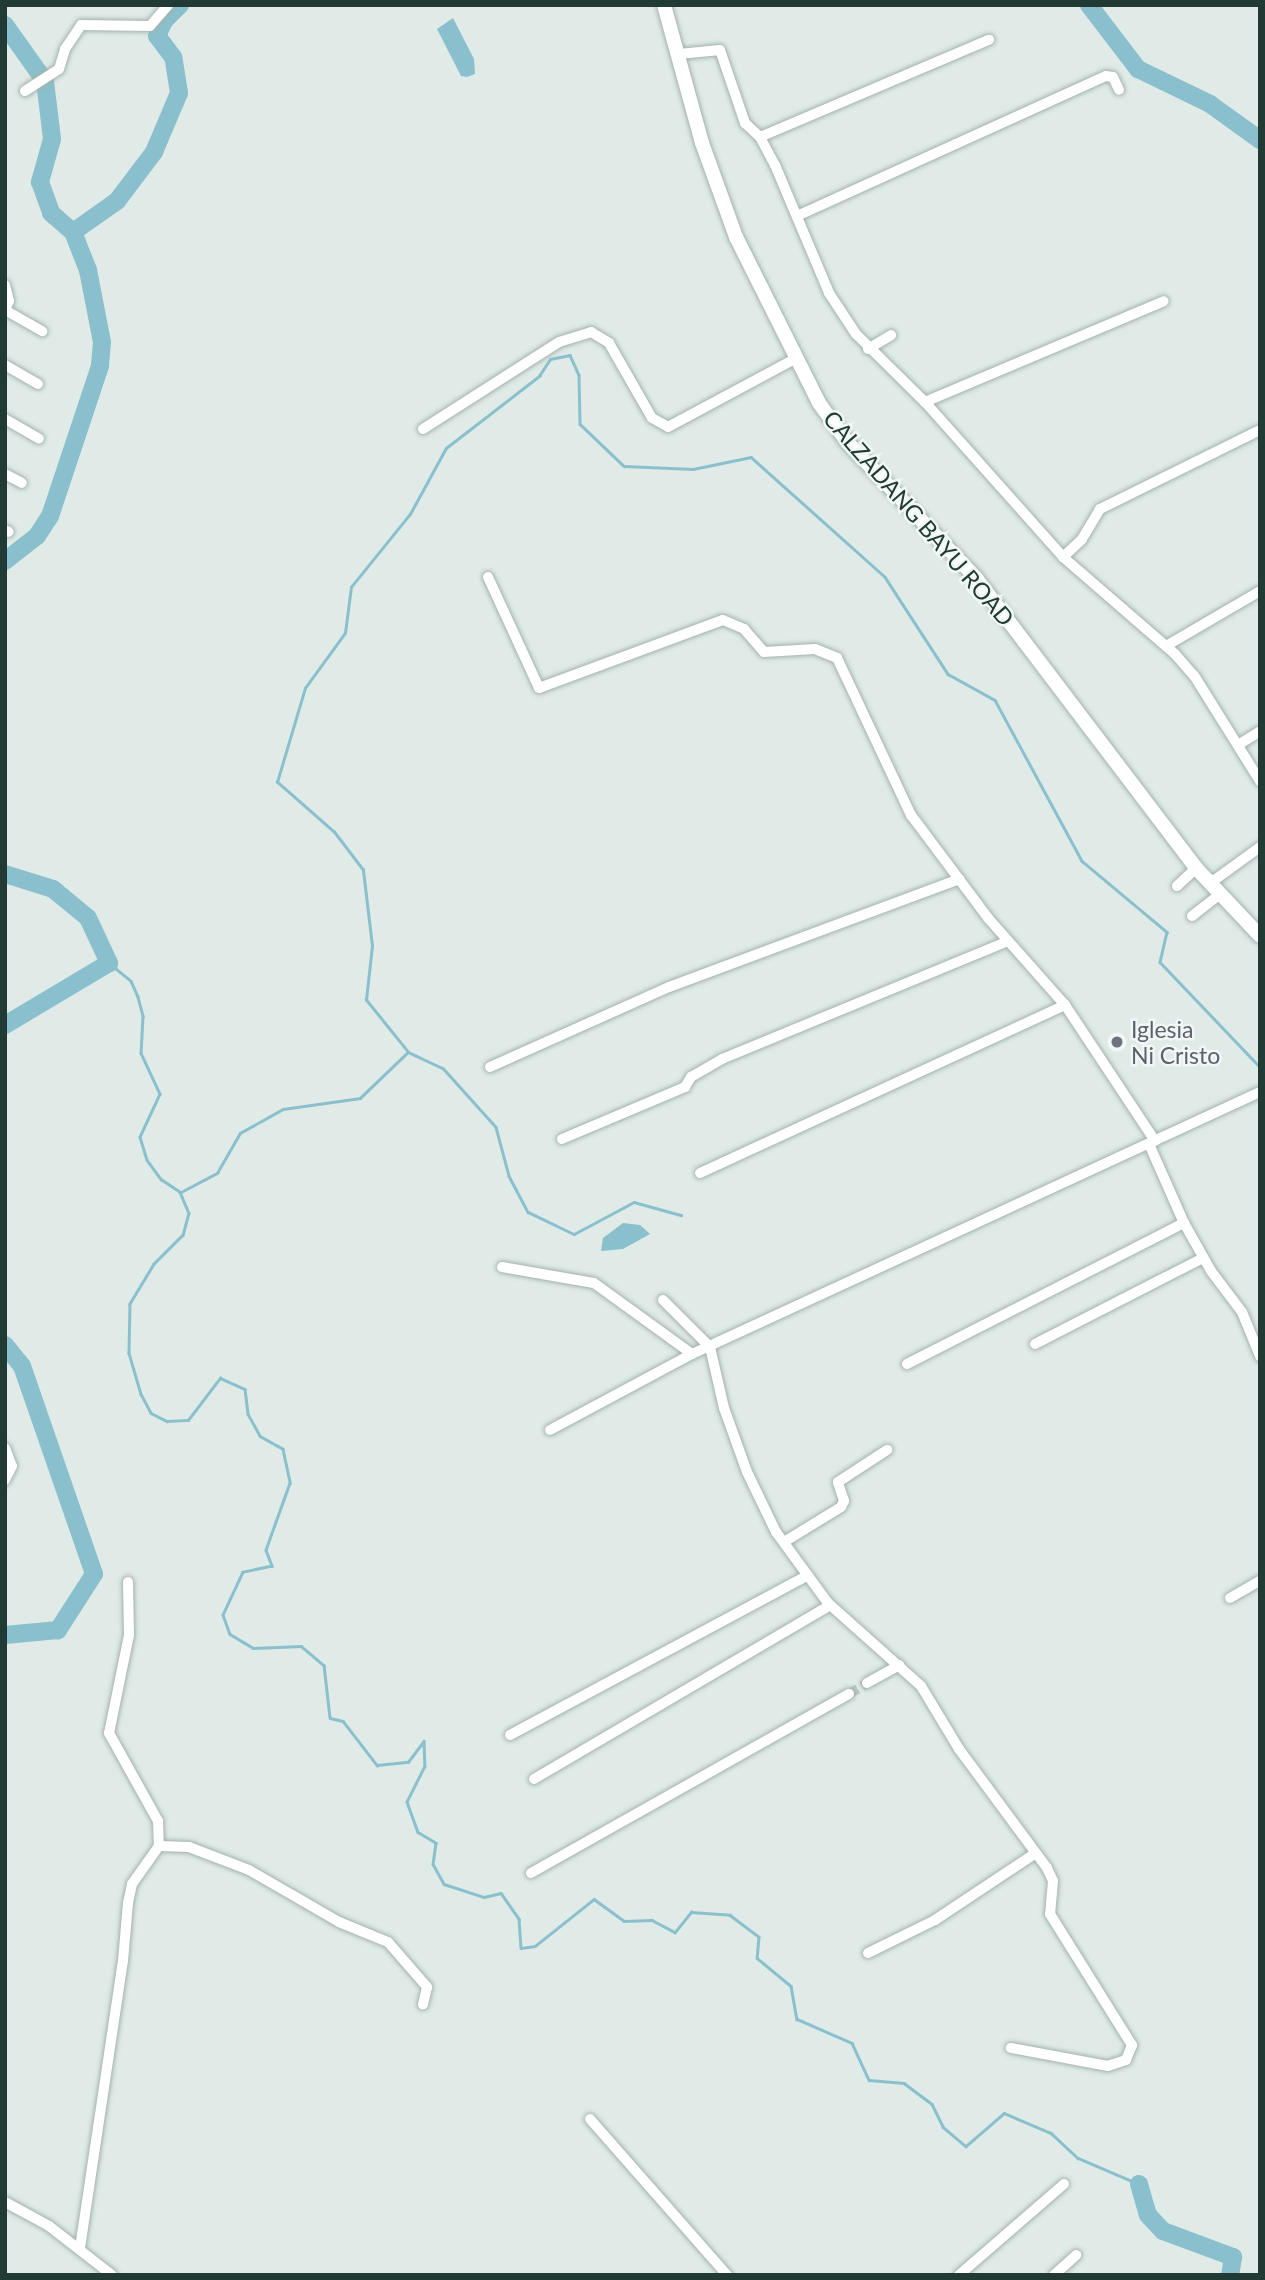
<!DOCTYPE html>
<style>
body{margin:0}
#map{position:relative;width:1265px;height:2280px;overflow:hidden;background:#e0eae6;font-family:Lato,sans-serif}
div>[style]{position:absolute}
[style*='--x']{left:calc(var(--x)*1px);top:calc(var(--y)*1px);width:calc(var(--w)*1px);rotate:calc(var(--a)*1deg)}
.water>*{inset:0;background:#8ac0cd}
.stream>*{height:2.5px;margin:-1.25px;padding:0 1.25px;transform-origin:1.25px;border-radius:1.25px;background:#8ac0cd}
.river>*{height:18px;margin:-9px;padding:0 9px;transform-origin:9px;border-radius:9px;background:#8ac0cd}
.minor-tunnel>*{height:10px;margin-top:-5px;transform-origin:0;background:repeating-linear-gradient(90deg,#bac7c2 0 10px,transparent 0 15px)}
.roads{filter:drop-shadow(0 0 2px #a3b2ad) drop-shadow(0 0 2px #a3b2ad)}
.minor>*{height:10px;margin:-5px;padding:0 5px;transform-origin:5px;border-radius:5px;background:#fff}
.tertiary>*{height:14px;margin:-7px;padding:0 7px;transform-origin:7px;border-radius:7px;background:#fff}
.dots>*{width:19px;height:19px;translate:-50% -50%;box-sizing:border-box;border:4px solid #f0f7f4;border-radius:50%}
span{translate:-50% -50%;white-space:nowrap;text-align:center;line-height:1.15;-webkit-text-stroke:5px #f0f7f4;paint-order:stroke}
.street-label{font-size:23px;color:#223a34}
.worship-label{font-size:23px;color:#5b616d}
.left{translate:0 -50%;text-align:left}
.frame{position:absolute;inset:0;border:7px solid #223a34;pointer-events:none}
</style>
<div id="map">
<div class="water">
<div style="clip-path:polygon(453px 18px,474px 59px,475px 74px,467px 77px,461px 76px,437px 29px)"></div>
<div style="clip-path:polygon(623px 1223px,640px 1225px,650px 1234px,623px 1249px,601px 1251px,603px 1238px)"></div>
</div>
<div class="stream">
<div style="--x:109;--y:963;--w:28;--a:39"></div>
<div style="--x:131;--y:981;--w:17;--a:66"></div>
<div style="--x:138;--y:997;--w:20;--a:75"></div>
<div style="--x:143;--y:1016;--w:37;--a:93"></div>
<div style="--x:141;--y:1053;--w:45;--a:65.1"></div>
<div style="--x:160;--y:1094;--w:47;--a:114.9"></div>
<div style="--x:140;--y:1137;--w:24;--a:73"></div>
<div style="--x:147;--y:1160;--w:24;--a:54"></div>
<div style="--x:161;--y:1179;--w:23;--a:34"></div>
<div style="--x:180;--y:1192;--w:23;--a:67"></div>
<div style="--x:189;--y:1213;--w:23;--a:105"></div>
<div style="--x:183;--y:1235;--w:41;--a:135"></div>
<div style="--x:154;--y:1264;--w:47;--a:121"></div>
<div style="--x:130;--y:1304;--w:49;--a:91.2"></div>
<div style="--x:129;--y:1353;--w:43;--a:73.7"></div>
<div style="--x:141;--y:1394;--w:21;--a:62"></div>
<div style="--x:151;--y:1413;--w:18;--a:27"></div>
<div style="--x:167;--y:1421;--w:21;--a:-3"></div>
<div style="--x:188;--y:1420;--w:53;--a:-52.7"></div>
<div style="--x:220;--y:1378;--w:27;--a:24"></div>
<div style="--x:245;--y:1389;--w:25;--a:83"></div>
<div style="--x:248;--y:1414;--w:25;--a:61"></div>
<div style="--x:260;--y:1436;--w:26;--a:29"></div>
<div style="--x:283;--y:1449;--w:35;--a:78"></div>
<div style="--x:290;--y:1483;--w:71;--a:109.7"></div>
<div style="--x:266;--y:1550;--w:17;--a:69"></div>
<div style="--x:272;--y:1566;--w:30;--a:168"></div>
<div style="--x:243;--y:1572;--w:47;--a:114.9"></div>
<div style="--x:223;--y:1615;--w:20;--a:70"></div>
<div style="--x:230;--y:1634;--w:27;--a:31"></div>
<div style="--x:253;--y:1648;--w:48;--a:-2.4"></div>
<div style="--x:301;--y:1646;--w:30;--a:40"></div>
<div style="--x:324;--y:1665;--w:53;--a:83.5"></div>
<div style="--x:330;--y:1718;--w:13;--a:13"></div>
<div style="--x:343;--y:1721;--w:56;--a:52.3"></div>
<div style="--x:377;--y:1765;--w:31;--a:-6"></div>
<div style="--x:408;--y:1762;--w:26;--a:-53"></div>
<div style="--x:424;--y:1741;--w:25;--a:88"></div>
<div style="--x:425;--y:1766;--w:40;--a:116.6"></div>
<div style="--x:407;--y:1802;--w:32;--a:70"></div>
<div style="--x:418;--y:1832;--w:21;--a:31"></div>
<div style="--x:436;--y:1843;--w:21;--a:98"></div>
<div style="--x:433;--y:1864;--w:23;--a:61"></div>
<div style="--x:444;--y:1884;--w:42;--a:18"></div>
<div style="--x:484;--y:1897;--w:17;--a:-13"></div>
<div style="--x:501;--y:1893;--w:32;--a:55"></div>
<div style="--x:519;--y:1919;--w:29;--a:86"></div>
<div style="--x:521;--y:1948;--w:14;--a:-8"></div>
<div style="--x:535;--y:1946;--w:75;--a:-38.5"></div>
<div style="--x:594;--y:1899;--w:37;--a:36"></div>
<div style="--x:624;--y:1921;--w:28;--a:-2"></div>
<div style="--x:652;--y:1920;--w:26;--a:28"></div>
<div style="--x:675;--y:1932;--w:26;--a:-51"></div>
<div style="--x:691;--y:1912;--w:39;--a:4"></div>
<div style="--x:730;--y:1915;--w:36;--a:37"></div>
<div style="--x:759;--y:1937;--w:21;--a:95"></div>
<div style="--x:757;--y:1958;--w:44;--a:39.5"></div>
<div style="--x:791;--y:1986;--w:34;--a:80"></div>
<div style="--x:797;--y:2019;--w:60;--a:23.6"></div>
<div style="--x:852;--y:2043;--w:41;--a:65.3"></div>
<div style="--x:869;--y:2080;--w:35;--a:5"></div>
<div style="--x:904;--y:2083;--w:35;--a:37"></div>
<div style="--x:932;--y:2104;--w:25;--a:64"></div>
<div style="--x:943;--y:2127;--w:30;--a:40"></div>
<div style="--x:966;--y:2146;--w:50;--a:-41"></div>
<div style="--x:1004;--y:2113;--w:51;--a:23.1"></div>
<div style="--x:1051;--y:2133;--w:37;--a:43"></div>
<div style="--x:1078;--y:2158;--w:66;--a:23.1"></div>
<div style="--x:408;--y:1052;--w:38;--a:25"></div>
<div style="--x:443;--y:1068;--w:79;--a:48.1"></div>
<div style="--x:496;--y:1127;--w:51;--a:75.1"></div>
<div style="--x:509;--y:1176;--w:41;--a:62.2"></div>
<div style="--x:528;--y:1212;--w:51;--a:25.6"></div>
<div style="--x:574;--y:1234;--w:68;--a:-28.1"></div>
<div style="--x:634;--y:1202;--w:49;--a:15.5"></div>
<div style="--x:181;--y:1192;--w:41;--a:-27.8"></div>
<div style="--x:217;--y:1173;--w:46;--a:-60.1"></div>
<div style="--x:240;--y:1133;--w:49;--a:-29.2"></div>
<div style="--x:283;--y:1109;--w:78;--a:-8.1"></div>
<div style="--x:360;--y:1098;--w:66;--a:-43.8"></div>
<div style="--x:408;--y:1052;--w:67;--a:-128.9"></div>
<div style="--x:366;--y:1000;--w:54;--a:-83.7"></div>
<div style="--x:372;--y:946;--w:77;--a:-96.8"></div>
<div style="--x:363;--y:870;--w:48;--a:-127.3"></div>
<div style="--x:334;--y:832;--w:76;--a:-138.7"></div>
<div style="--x:277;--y:782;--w:98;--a:-73.4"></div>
<div style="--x:305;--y:688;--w:68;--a:-54"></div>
<div style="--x:345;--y:633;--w:46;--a:-82.6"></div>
<div style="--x:351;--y:587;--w:94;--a:-51.1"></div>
<div style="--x:410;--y:514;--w:75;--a:-61.4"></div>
<div style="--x:446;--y:448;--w:118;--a:-37.7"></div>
<div style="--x:539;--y:376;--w:20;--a:-57"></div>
<div style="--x:550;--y:359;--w:20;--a:-11"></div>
<div style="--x:570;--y:355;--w:22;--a:66"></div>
<div style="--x:579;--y:375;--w:49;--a:88.8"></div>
<div style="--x:580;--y:424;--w:61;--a:43.7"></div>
<div style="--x:624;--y:466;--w:69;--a:2.5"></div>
<div style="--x:693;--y:469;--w:59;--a:-11.7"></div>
<div style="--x:751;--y:457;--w:180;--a:41.8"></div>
<div style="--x:885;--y:577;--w:116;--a:57"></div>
<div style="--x:948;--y:674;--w:54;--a:29"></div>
<div style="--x:995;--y:700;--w:183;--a:61.6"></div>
<div style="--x:1082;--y:861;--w:111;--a:39.9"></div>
<div style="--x:1167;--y:932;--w:31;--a:103"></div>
<div style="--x:1160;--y:962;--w:145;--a:46.4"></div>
</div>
<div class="river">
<div style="--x:1089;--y:5;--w:81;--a:52.6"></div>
<div style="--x:1138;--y:69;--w:80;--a:25.9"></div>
<div style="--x:1210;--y:104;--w:62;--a:35.8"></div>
<div style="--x:5;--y:25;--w:69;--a:54.5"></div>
<div style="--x:45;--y:81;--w:58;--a:83.1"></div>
<div style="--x:52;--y:139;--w:45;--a:105.6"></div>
<div style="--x:40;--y:182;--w:33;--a:70"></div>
<div style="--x:51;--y:213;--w:29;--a:41"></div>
<div style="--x:73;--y:232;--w:41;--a:68.5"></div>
<div style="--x:88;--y:270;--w:73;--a:79"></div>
<div style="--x:102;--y:342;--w:24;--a:95"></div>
<div style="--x:100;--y:366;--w:158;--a:108.4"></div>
<div style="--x:50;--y:516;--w:24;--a:123"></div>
<div style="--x:37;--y:536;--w:41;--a:142"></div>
<div style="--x:73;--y:232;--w:54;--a:-35.2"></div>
<div style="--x:117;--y:201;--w:61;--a:-52.9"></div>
<div style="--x:154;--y:152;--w:64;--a:-67"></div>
<div style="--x:179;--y:93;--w:36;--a:-99"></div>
<div style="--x:173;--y:57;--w:26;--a:-127"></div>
<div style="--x:157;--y:36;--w:17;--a:-65"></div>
<div style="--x:164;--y:21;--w:23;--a:-45"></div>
<div style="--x:5;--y:874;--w:50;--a:17.4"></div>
<div style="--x:53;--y:889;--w:45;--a:39.6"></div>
<div style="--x:88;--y:918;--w:50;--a:65"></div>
<div style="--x:109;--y:963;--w:121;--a:149.2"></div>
<div style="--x:5;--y:1345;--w:27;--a:51"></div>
<div style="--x:22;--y:1366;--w:220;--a:70.9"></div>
<div style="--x:94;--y:1574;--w:67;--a:122.7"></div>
<div style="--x:58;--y:1630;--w:53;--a:174.6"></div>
<div style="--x:1139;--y:2184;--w:32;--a:74"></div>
<div style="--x:1148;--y:2215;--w:22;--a:47"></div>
<div style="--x:1163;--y:2231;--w:75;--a:20.4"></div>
<div style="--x:1233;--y:2257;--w:18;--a:99"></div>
</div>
<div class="minor-tunnel">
<div style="--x:849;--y:1694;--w:21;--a:-31"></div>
</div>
<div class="roads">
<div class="minor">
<div style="--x:679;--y:54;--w:41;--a:-5.6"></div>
<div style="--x:720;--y:50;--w:77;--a:71.1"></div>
<div style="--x:745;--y:123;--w:21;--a:43"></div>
<div style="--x:760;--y:137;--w:32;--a:62"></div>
<div style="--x:775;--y:165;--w:139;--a:67.1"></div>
<div style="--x:829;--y:293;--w:49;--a:56.6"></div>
<div style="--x:856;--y:334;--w:97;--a:44.6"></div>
<div style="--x:925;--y:402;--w:208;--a:48.3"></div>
<div style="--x:1063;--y:557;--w:148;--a:40.9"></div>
<div style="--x:1175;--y:654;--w:30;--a:49"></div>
<div style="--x:1195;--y:677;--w:123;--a:58"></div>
<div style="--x:25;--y:91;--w:40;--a:-32.9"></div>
<div style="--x:59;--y:69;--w:21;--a:-73"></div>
<div style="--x:65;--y:49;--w:29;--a:-56"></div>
<div style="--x:81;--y:25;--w:69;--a:0.8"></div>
<div style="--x:150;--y:26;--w:28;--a:-49"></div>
<div style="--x:760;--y:137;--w:249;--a:-23"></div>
<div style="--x:797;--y:216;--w:339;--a:-24.4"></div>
<div style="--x:1106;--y:76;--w:7;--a:8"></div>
<div style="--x:1113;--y:77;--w:14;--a:65"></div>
<div style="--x:5;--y:285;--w:16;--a:76"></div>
<div style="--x:9;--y:301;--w:10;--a:114"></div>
<div style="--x:5;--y:310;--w:43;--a:29.6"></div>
<div style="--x:868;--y:349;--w:27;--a:-31"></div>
<div style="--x:5;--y:365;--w:38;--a:30"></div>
<div style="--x:925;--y:402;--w:259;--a:-22.9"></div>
<div style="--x:5;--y:419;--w:39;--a:30"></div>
<div style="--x:423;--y:429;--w:161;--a:-32.6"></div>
<div style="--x:559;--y:342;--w:34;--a:-17"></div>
<div style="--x:591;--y:332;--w:21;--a:31"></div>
<div style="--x:609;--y:343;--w:86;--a:60.2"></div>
<div style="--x:652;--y:418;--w:18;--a:29"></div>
<div style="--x:668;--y:427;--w:144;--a:-28.2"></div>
<div style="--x:5;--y:474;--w:19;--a:28"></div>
<div style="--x:5;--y:530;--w:4;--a:27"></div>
<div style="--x:1063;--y:557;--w:26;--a:-43"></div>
<div style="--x:1082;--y:539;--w:35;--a:-59"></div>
<div style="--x:1100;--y:509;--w:178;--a:-26.3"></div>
<div style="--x:488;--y:577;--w:122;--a:65.3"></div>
<div style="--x:539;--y:688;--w:196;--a:-20.3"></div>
<div style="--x:723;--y:620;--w:23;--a:23"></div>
<div style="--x:744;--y:629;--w:30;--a:49"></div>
<div style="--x:764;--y:652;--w:51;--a:-3.4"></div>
<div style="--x:815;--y:649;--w:24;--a:22"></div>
<div style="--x:837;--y:658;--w:174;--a:64.8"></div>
<div style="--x:911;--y:815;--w:129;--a:53.2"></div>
<div style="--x:988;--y:918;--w:116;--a:48.5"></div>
<div style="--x:1065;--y:1005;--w:163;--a:56.5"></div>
<div style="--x:1166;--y:646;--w:109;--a:-30.3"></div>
<div style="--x:1238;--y:745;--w:26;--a:-32"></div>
<div style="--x:1209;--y:884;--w:63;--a:-36"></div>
<div style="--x:1177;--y:886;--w:26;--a:-43"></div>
<div style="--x:1192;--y:916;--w:34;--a:-38"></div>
<div style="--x:490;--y:1067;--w:196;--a:-24.1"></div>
<div style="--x:669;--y:987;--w:310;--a:-20.4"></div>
<div style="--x:562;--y:1139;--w:134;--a:-22.9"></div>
<div style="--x:685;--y:1087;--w:12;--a:-59"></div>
<div style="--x:691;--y:1077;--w:36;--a:-30"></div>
<div style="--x:722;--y:1059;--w:309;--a:-22.4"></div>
<div style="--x:1149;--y:1144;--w:86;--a:66.1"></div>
<div style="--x:1184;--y:1223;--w:55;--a:60.6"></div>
<div style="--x:1211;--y:1271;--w:51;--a:52.9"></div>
<div style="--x:1242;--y:1312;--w:48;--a:67.8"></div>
<div style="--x:700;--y:1173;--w:402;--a:-24.7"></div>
<div style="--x:502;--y:1267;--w:93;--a:9.9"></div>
<div style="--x:594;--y:1283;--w:121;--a:35.9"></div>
<div style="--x:692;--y:1354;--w:626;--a:-24.76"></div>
<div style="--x:663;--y:1300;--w:66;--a:45"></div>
<div style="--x:710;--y:1347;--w:63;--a:77.1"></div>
<div style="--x:724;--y:1408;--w:68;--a:70.2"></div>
<div style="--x:747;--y:1472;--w:67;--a:64.2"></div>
<div style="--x:776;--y:1532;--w:88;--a:53.8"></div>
<div style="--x:828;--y:1603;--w:125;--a:41.7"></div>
<div style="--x:921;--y:1686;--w:74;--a:58.9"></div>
<div style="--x:959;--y:1749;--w:148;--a:53.5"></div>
<div style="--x:1047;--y:1868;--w:14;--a:65"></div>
<div style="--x:1053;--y:1881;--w:33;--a:95"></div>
<div style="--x:1050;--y:1914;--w:155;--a:58"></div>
<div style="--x:1132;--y:2045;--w:16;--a:112"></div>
<div style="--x:1126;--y:2060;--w:19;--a:162"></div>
<div style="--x:1108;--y:2066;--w:99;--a:-169.5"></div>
<div style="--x:1035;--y:1344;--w:189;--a:-27.1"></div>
<div style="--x:907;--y:1364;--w:311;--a:-27"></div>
<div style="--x:550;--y:1430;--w:161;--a:-28.2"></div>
<div style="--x:5;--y:1448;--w:19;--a:69"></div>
<div style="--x:12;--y:1466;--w:16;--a:117"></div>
<div style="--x:784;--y:1542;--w:67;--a:-31.6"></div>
<div style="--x:841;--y:1507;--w:7;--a:-63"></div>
<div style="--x:844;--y:1501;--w:20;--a:-108"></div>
<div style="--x:838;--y:1482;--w:59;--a:-33.1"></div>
<div style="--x:128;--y:1582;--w:53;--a:88.9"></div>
<div style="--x:129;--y:1635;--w:100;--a:101.5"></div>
<div style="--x:109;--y:1733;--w:101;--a:60.9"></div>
<div style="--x:158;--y:1821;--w:25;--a:88"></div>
<div style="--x:1230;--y:1598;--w:34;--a:-30"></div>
<div style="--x:867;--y:1683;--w:37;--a:-29"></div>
<div style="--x:510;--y:1735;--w:338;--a:-28.2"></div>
<div style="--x:534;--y:1779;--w:343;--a:-30.4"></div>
<div style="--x:531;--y:1873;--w:365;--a:-29.4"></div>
<div style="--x:868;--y:1953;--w:75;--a:-26.2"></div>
<div style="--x:935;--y:1920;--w:121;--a:-33.6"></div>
<div style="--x:590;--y:2119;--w:208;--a:48.7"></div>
<div style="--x:5;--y:2202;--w:50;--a:28.6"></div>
<div style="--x:49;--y:2226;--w:80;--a:37.9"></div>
<div style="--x:80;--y:2248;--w:290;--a:-81.5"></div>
<div style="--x:123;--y:1961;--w:58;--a:-85.1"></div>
<div style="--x:128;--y:1903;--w:19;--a:-78"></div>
<div style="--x:132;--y:1884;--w:47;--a:-54.6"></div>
<div style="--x:159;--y:1846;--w:30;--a:2"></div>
<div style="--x:189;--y:1847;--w:64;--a:21"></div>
<div style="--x:249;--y:1870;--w:104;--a:30"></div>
<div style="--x:339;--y:1922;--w:53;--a:22.2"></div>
<div style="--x:388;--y:1942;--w:60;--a:49.1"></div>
<div style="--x:427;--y:1987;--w:18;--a:103"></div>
<div style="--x:959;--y:2275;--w:139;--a:-40.9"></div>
<div style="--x:1054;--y:2275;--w:30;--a:-42"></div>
</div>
<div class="tertiary">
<div style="--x:664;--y:5;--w:143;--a:74.6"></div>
<div style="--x:702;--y:143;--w:100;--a:70.1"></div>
<div style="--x:736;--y:237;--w:186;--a:63.4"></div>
<div style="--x:819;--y:403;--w:49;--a:54.1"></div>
<div style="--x:848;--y:443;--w:186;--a:46.5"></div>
<div style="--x:976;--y:578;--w:364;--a:52.8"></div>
<div style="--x:1196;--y:868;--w:93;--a:46.7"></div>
</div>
</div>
<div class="dots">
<div style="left:1117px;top:1042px;background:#6b7280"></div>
</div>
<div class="street-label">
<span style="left:919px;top:518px;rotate:49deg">CALZADANG BAYU ROAD</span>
</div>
<div class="worship-label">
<span class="left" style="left:1131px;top:1042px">Iglesia<br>Ni Cristo</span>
</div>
<div class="frame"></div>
</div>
